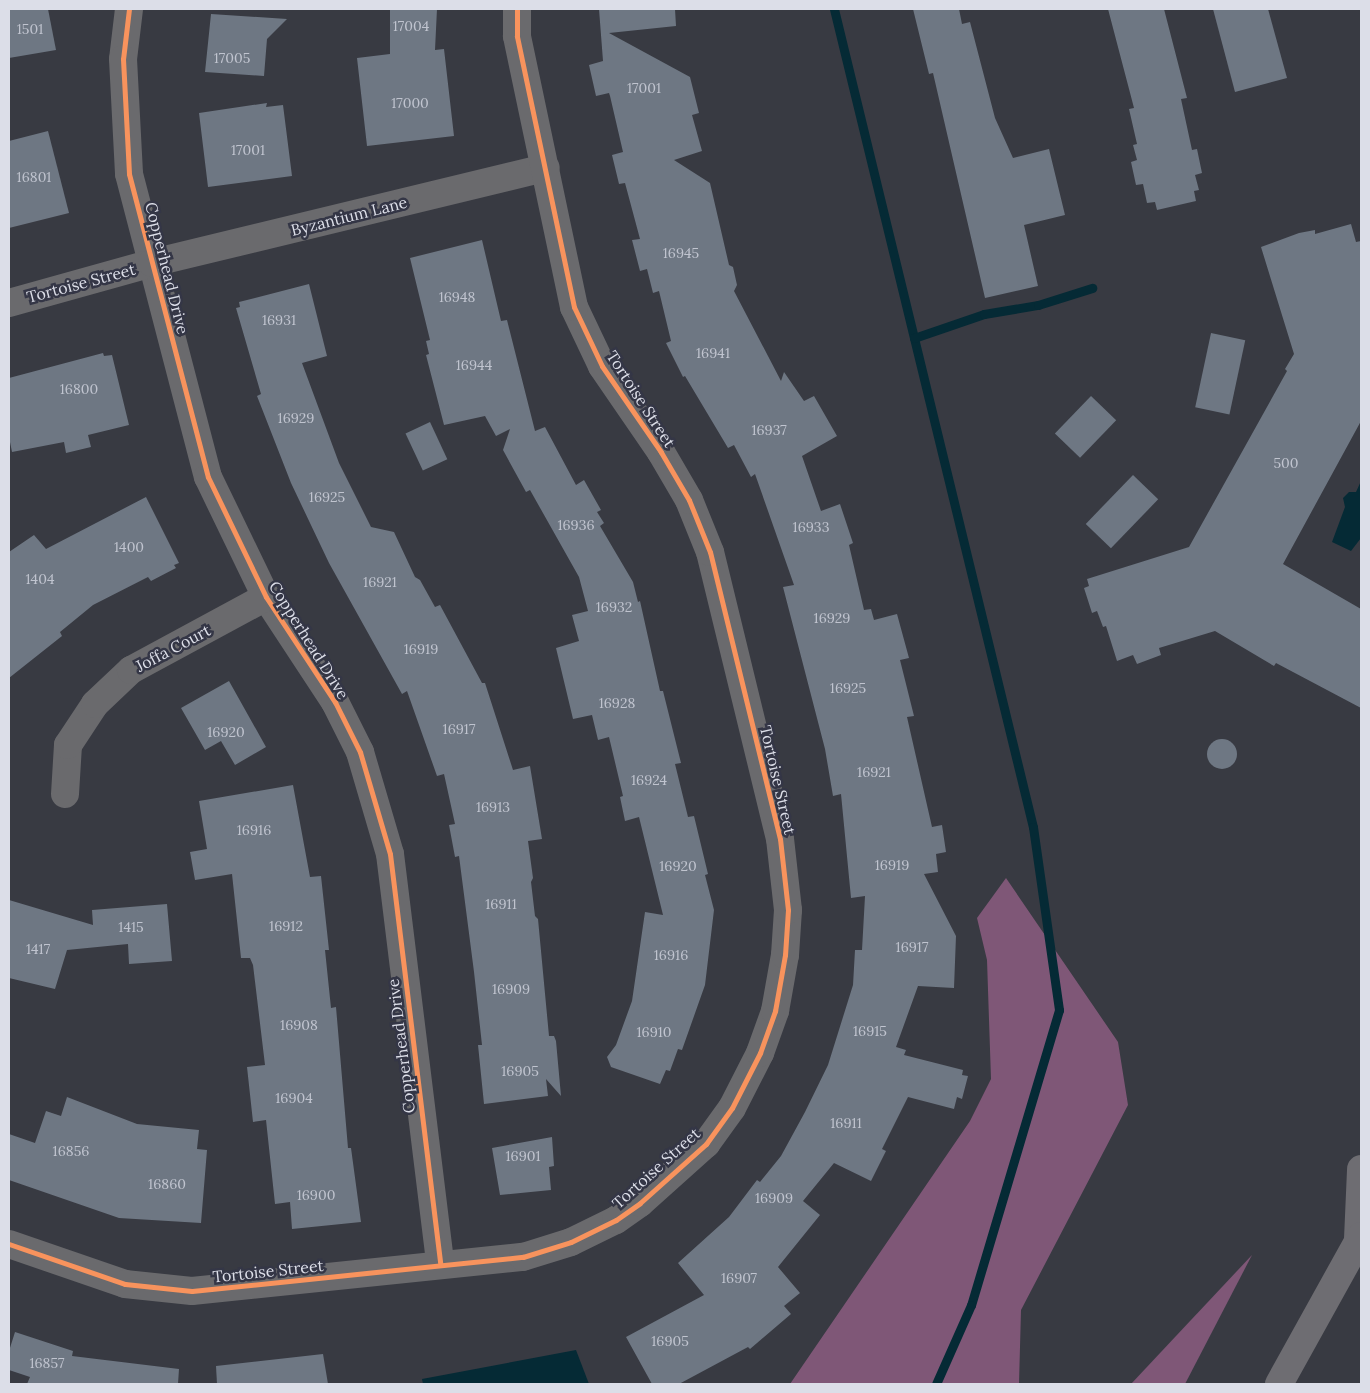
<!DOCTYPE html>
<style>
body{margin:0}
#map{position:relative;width:1370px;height:1393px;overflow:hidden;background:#383a42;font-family:Lora,serif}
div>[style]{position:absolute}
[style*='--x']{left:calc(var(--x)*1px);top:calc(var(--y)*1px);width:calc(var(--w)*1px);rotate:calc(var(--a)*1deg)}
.forest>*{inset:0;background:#7f5777}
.water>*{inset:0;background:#052a35}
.stream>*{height:9px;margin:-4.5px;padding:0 4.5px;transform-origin:4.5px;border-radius:4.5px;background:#052a35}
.building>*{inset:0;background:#6e7783;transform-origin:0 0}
.round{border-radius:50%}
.minor>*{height:28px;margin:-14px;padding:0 14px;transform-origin:14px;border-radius:14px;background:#6a6a6d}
.secondary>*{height:28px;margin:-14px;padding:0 14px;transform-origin:14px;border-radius:14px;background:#6e6d72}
.cycleway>*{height:5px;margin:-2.5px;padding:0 2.5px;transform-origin:2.5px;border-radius:2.5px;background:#f8935d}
span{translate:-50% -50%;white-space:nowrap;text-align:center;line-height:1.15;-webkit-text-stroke:5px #343646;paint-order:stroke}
.number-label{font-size:14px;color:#c0c4cf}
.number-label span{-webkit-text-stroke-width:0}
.street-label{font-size:16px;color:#dcdee8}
.frame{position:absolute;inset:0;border:10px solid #dcdee8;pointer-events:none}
</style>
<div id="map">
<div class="forest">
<div style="clip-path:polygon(1006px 878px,1118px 1042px,1128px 1105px,1021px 1310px,1019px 1384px,790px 1384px,970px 1121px,991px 1079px,987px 960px,977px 918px)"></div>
<div style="clip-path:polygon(1252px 1255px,1185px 1384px,1131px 1384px)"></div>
</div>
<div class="water">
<div style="clip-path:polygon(1361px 481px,1361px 538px,1351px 551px,1332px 542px,1345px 507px,1343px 498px,1349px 492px,1356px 492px)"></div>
<div style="clip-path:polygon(576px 1350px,589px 1384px,423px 1384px,422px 1379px)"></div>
</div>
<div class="stream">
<div style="--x:834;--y:9;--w:842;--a:76.33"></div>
<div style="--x:1033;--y:827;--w:185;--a:81.9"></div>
<div style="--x:1059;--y:1010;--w:308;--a:106.6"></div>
<div style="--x:971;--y:1305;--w:86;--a:113.9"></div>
<div style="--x:914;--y:338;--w:74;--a:-18.9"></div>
<div style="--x:984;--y:314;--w:55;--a:-9.5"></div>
<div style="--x:1038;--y:305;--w:57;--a:-17.5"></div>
</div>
<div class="building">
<div style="clip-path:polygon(9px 9px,48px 9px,56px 50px,9px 58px)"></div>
<div style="clip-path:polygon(390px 9px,437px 9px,435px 50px,444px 49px,454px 136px,367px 146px,357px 58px,390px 54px)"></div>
<div style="clip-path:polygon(599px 9px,675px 9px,676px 26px,609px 33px,690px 77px,699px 113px,692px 115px,702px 151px,674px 160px,710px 183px,729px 265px,733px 267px,737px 285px,734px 291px,781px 381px,784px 372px,804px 401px,814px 396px,837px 436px,802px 456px,821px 511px,840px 504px,853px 543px,849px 545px,864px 610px,871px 609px,874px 620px,897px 614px,909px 658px,900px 660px,914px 716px,907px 717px,932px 827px,942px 825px,946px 852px,936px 854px,938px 872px,924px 874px,956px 936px,954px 988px,918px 986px,896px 1047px,906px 1050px,904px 1055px,963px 1070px,962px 1075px,968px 1076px,962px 1099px,957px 1097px,954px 1109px,908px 1097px,882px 1149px,886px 1151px,871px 1181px,834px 1163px,803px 1201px,820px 1215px,778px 1267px,800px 1293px,784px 1306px,791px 1314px,750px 1349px,748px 1347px,679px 1384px,652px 1384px,626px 1337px,704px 1295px,678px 1263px,729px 1217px,757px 1180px,760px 1182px,781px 1156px,805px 1112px,828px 1065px,853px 985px,855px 950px,862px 950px,865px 896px,851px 898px,841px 794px,833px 796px,825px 749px,783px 587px,794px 585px,755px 474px,751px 477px,734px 445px,728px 448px,685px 376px,683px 377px,666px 343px,671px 341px,659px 291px,653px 293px,647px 269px,640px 271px,632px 240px,640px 239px,625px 183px,619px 184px,612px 155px,623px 152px,610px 96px,609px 93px,596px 96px,589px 65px,603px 61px)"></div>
<div style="clip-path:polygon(913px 9px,959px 9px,962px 24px,970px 22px,995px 118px,1013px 158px,1049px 149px,1065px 215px,1024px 225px,1038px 286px,985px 298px,933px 73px,929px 74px)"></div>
<div style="clip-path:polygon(1108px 9px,1164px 9px,1187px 98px,1181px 99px,1192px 150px,1197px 149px,1202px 173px,1195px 175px,1199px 190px,1194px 191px,1196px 201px,1157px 210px,1155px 202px,1147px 203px,1143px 184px,1136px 185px,1131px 162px,1137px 160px,1133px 145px,1137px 144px,1129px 109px,1134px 108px)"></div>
<div style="clip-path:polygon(1213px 9px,1268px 9px,1287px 78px,1235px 92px)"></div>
<div style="clip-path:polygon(211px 14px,287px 19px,267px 39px,264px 76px,205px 72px)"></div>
<div style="clip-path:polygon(267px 103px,266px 107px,283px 105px,292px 176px,208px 187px,199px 113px)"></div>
<div style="clip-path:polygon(48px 131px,69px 213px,9px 228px,9px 141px)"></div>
<div style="clip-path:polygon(1351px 224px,1356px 242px,1361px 241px,1361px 421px,1283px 564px,1361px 609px,1361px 708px,1276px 663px,1274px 666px,1215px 631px,1159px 648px,1161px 655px,1137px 664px,1133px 655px,1117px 661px,1106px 626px,1103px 627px,1097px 611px,1092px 613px,1084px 588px,1089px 586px,1087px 579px,1189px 547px,1287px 371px,1285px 369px,1294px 354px,1261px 247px,1299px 233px,1315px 230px,1315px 234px)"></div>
<div style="clip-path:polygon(482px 240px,501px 321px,507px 320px,535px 431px,545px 427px,576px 485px,584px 480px,601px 510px,597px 512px,604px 523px,600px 526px,633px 582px,638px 602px,640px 601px,660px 691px,663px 691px,681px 763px,675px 764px,688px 817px,694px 816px,708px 874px,705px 875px,714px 910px,705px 985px,682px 1050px,678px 1049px,670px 1071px,666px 1070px,660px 1084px,611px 1067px,607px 1057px,616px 1045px,632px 1001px,645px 912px,663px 915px,639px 817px,625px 821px,620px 797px,623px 796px,609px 737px,598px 740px,592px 715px,573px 719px,556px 648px,579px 641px,572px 615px,588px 611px,579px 577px,530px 490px,526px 492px,503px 450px,510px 429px,496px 436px,485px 416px,444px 425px,426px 355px,429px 354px,426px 341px,430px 340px,410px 258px)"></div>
<div style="clip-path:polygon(309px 284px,327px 356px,302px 363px,339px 463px,371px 527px,394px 532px,415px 577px,420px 580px,435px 607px,440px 605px,482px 683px,485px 683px,513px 770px,530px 766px,542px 839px,528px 841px,533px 878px,531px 882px,535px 916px,538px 919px,549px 1036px,554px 1036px,556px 1041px,561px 1096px,546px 1079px,548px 1096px,484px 1104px,478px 1045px,482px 1045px,474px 972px,459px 856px,455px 857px,449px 825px,455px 824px,444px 774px,437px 776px,407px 691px,402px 694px,329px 563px,291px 483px,257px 396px,261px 394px,236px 308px,240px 307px,239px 302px)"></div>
<div style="left:1211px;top:333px;width:35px;height:76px;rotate:12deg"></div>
<div style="clip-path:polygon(103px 353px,104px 356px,112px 355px,129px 425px,88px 435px,91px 447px,66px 453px,64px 442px,12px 452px,9px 437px,9px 378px)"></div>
<div style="left:1091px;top:396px;width:35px;height:52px;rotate:44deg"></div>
<div style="left:430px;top:422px;width:41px;height:27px;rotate:65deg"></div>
<div style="left:1133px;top:475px;width:35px;height:68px;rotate:44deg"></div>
<div style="clip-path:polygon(146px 497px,179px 563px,174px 565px,176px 568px,151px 581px,148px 577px,93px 605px,60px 632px,62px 636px,9px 678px,9px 552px,34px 535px,46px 549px)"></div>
<div style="clip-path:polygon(229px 681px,266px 747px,235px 765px,221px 741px,205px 750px,181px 708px)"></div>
<div class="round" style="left:1207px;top:739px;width:30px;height:30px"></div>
<div style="clip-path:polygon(293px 785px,310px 877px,321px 876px,329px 950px,325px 950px,331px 1008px,336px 1007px,348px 1148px,351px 1148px,361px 1222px,292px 1229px,290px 1202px,275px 1204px,266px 1120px,253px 1122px,247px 1067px,265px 1065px,253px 965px,250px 958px,241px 958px,232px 874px,195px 880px,190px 852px,207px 849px,199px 801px)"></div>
<div style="clip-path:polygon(9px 900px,93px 925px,92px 910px,167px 904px,172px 961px,129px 964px,128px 944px,67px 950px,55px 989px,9px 978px)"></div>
<div style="clip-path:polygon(67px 1097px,137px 1124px,199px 1130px,197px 1149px,207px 1150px,201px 1223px,119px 1218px,9px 1180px,9px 1134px,35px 1143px,46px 1111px,61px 1116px)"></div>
<div style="clip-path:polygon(552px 1137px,554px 1166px,549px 1167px,551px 1190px,500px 1195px,492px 1148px)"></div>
<div style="clip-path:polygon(15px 1332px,73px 1351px,72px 1356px,179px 1369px,178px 1384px,27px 1384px,30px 1377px,9px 1370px,9px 1351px)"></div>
<div style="clip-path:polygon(323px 1354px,328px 1384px,217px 1384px,216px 1366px)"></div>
</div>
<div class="minor">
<div style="--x:129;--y:9;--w:50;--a:96.8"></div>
<div style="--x:123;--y:59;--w:115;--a:87"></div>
<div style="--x:129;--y:174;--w:313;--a:75.4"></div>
<div style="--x:208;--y:477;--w:133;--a:64.2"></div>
<div style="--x:266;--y:597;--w:126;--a:56.7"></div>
<div style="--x:335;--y:702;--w:56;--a:63.4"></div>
<div style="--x:360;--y:752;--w:106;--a:73.6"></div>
<div style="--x:390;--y:854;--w:413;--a:83"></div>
<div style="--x:9;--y:303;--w:148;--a:-15.6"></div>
<div style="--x:152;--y:263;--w:405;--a:-13.6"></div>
<div style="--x:65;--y:794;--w:49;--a:-86.5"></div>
<div style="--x:68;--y:745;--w:49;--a:-56.6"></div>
<div style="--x:95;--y:704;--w:50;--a:-43.4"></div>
<div style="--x:131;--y:670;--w:153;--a:-28.4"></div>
<div style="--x:9;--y:1244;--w:123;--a:19"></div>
<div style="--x:125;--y:1284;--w:67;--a:6"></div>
<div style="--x:192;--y:1291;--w:333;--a:-5.9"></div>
<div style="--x:523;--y:1257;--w:50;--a:-17.4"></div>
<div style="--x:571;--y:1242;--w:50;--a:-26.1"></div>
<div style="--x:616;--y:1220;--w:29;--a:-35"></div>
<div style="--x:640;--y:1203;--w:89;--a:-41.8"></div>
<div style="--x:706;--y:1144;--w:44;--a:-54.2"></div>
<div style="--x:732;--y:1108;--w:62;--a:-63"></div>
<div style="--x:760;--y:1053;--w:45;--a:-70.3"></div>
<div style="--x:775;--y:1011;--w:57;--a:-79.9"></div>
<div style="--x:785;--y:955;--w:45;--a:-86.2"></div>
<div style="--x:788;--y:910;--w:71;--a:-96.4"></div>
<div style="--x:780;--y:839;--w:295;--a:-103.7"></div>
<div style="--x:710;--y:552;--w:56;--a:-112"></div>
<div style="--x:689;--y:500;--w:56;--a:-120.3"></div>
<div style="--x:661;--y:452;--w:104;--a:-124.5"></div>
<div style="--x:602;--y:366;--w:65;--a:-115.4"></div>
<div style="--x:574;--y:307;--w:277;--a:-101.9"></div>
<div style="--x:517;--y:36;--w:27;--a:-90"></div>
</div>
<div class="secondary">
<div style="--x:1358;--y:1239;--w:70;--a:-87.5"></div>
<div style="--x:1279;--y:1384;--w:169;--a:-61"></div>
</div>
<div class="cycleway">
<div style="--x:129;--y:9;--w:50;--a:96.8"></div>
<div style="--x:123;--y:59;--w:115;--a:87"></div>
<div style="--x:129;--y:174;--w:313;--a:75.4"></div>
<div style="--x:208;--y:477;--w:133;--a:64.2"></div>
<div style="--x:266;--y:597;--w:126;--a:56.7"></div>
<div style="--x:335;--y:702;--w:56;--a:63.4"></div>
<div style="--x:360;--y:752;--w:106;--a:73.6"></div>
<div style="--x:390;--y:854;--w:413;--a:83"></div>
<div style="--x:9;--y:1244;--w:123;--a:19"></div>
<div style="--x:125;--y:1284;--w:67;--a:6"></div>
<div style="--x:192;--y:1291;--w:333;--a:-5.9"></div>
<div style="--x:523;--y:1257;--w:50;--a:-17.4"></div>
<div style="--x:571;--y:1242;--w:50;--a:-26.1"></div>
<div style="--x:616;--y:1220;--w:29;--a:-35"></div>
<div style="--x:640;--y:1203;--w:89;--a:-41.8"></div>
<div style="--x:706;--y:1144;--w:44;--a:-54.2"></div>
<div style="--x:732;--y:1108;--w:62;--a:-63"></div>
<div style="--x:760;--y:1053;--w:45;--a:-70.3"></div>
<div style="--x:775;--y:1011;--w:57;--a:-79.9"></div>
<div style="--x:785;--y:955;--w:45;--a:-86.2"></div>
<div style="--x:788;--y:910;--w:71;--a:-96.4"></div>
<div style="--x:780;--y:839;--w:295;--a:-103.7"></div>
<div style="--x:710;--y:552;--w:56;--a:-112"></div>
<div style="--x:689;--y:500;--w:56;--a:-120.3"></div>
<div style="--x:661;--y:452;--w:104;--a:-124.5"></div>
<div style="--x:602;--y:366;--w:65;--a:-115.4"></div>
<div style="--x:574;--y:307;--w:277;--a:-101.9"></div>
<div style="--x:517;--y:36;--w:27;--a:-90"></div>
</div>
<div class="number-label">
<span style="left:411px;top:26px">17004</span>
<span style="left:30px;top:29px">1501</span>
<span style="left:232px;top:58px">17005</span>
<span style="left:644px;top:88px">17001</span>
<span style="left:410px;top:103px">17000</span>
<span style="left:248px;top:150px">17001</span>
<span style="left:34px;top:177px">16801</span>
<span style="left:681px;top:253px">16945</span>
<span style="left:457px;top:297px">16948</span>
<span style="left:279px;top:320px">16931</span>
<span style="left:713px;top:353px">16941</span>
<span style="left:474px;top:365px">16944</span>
<span style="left:79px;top:389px">16800</span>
<span style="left:296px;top:418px">16929</span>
<span style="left:769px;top:430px">16937</span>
<span style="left:1286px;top:463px">500</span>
<span style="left:327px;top:497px">16925</span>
<span style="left:576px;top:525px">16936</span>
<span style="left:811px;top:527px">16933</span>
<span style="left:129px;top:547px">1400</span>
<span style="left:40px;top:579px">1404</span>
<span style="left:380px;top:582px">16921</span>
<span style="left:614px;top:607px">16932</span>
<span style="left:832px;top:618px">16929</span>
<span style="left:421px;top:649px">16919</span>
<span style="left:848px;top:688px">16925</span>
<span style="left:617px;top:703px">16928</span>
<span style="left:459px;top:729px">16917</span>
<span style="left:226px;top:732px">16920</span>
<span style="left:874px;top:772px">16921</span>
<span style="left:649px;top:780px">16924</span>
<span style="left:493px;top:807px">16913</span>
<span style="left:254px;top:830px">16916</span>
<span style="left:892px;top:865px">16919</span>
<span style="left:678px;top:866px">16920</span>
<span style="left:501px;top:904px">16911</span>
<span style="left:286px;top:926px">16912</span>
<span style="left:131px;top:927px">1415</span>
<span style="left:912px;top:947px">16917</span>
<span style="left:38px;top:949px">1417</span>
<span style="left:671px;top:955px">16916</span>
<span style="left:511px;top:989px">16909</span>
<span style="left:299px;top:1025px">16908</span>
<span style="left:870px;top:1031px">16915</span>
<span style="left:654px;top:1032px">16910</span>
<span style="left:520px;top:1071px">16905</span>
<span style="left:294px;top:1098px">16904</span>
<span style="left:846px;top:1123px">16911</span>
<span style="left:71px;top:1151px">16856</span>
<span style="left:523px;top:1156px">16901</span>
<span style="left:167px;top:1184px">16860</span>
<span style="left:316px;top:1195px">16900</span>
<span style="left:774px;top:1198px">16909</span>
<span style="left:739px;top:1278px">16907</span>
<span style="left:670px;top:1341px">16905</span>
<span style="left:47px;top:1363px">16857</span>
</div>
<div class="street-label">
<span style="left:349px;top:216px;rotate:-14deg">Byzantium Lane</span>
<span style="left:167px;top:268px;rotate:76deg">Copperhead Drive</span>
<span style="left:81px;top:283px;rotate:-15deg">Tortoise Street</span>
<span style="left:641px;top:399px;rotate:57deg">Tortoise Street</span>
<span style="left:309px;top:640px;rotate:58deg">Copperhead Drive</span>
<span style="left:173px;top:648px;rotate:-28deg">Joffa Court</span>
<span style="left:778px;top:780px;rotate:77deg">Tortoise Street</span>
<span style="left:401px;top:1046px;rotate:-97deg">Copperhead Drive</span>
<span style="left:656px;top:1168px;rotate:-42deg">Tortoise Street</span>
<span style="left:268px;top:1271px;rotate:-6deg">Tortoise Street</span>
</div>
<div class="frame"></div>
</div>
